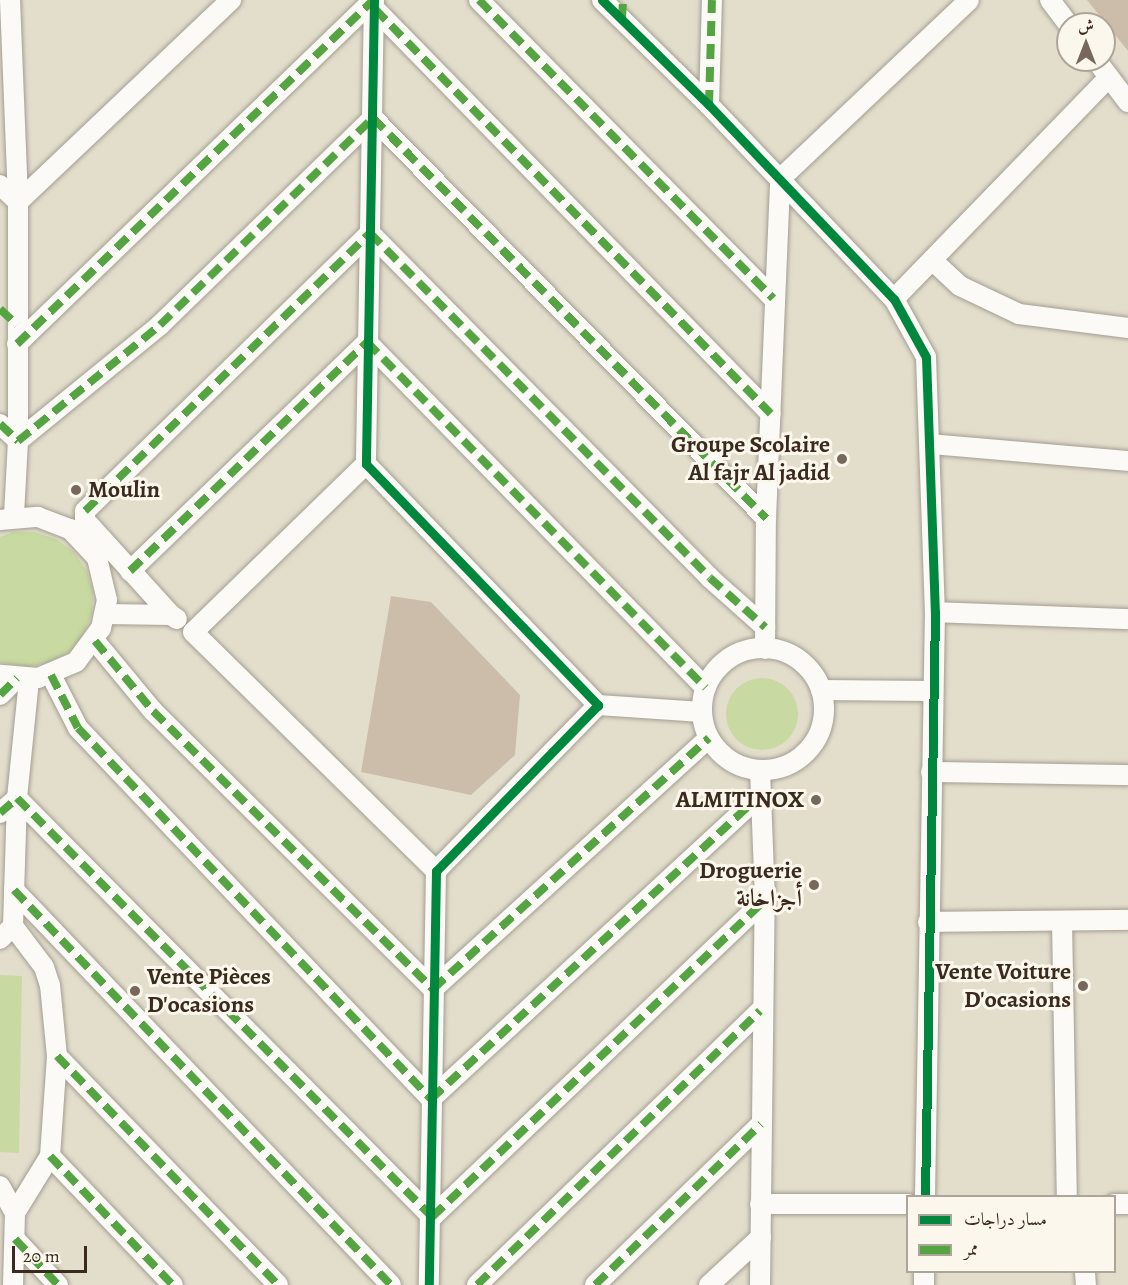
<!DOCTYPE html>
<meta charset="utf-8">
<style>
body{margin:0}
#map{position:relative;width:1128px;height:1285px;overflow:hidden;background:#e3decc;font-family:Alegreya,Amiri,serif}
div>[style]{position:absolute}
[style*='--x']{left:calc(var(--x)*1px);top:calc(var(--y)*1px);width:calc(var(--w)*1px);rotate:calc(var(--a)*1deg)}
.green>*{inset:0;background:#c8d9a1}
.round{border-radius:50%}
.building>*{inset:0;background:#ccbdaa}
.roads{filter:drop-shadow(0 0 2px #a39e92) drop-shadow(0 0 2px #a39e92)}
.street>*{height:20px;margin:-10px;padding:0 10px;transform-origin:10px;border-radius:10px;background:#fbfaf7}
.street>.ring{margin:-10px;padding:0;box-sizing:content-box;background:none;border:20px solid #fbfaf7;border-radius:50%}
.quiet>*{height:8px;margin-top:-4px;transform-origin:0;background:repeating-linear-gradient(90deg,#54a441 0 15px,transparent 0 23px)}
.cycleway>*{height:9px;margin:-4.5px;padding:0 4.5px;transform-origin:4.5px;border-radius:4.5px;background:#00873e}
.dots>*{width:16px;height:16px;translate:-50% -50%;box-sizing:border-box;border:3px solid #fbf7ec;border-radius:50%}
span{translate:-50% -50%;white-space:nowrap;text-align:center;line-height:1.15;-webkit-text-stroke:6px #fbf7ec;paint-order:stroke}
.poi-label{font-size:24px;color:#3b2a1e;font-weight:700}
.right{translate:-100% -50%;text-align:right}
.left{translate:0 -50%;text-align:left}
.legend{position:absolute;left:906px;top:1195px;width:210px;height:78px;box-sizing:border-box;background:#fbf7ec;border:2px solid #aea59a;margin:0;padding:8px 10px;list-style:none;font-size:18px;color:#3b2a1e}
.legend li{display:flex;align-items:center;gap:12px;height:30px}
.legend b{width:30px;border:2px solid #aea59a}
.north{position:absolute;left:1056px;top:12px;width:60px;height:60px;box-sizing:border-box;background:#fbf7ec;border:2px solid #aea59a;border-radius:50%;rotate:0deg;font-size:16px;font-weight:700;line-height:24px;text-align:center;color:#3b2a1e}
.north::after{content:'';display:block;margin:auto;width:21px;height:27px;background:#76695b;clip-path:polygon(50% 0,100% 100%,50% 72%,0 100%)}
.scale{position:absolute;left:12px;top:1246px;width:75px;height:27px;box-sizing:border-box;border:3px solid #3b2a1e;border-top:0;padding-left:8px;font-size:18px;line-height:21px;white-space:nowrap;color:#3b2a1e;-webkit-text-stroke:4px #fbf7ec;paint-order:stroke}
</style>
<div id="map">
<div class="green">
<div style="clip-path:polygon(13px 532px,35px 532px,56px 539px,74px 552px,87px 571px,93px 592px,92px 614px,83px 635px,69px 652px,49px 663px,27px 667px,0 662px,0 537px)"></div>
<div class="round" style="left:726px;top:678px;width:72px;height:72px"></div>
<div style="clip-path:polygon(0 975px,22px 976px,19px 1153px,0 1152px)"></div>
</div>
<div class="building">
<div style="clip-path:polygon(1087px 0,1128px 0,1128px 51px)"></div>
<div style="clip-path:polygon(391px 596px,431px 602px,520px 695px,515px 755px,471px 795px,361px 772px)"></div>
</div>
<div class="roads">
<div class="street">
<div style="--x:10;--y:0;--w:202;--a:87.7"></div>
<div style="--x:18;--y:202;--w:239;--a:90"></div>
<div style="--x:18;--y:441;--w:75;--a:93.1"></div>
<div style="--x:374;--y:0;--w:464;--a:91"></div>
<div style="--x:366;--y:464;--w:335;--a:46.1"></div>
<div style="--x:598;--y:705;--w:232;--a:134.3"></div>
<div style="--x:436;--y:871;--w:414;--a:91"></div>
<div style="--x:479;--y:0;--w:419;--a:45.4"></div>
<div style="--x:602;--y:0;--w:150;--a:44.5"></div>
<div style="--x:709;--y:105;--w:268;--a:46.4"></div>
<div style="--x:894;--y:299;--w:66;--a:61.1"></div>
<div style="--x:926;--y:357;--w:255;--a:88"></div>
<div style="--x:935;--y:612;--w:584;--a:90.98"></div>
<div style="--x:1050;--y:0;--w:30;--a:53"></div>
<div style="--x:375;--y:9;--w:566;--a:45.64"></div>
<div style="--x:1096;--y:60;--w:53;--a:52.7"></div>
<div style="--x:709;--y:105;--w:105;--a:-88.4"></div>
<div style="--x:0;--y:185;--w:25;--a:43"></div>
<div style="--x:18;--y:202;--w:294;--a:-43.5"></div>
<div style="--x:932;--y:260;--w:38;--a:43"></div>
<div style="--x:960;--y:286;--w:65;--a:25.4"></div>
<div style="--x:1019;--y:314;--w:110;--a:7.3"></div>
<div style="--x:894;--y:299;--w:309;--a:-45.9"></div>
<div style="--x:17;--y:344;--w:495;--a:-44"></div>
<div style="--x:0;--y:424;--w:25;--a:43"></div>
<div style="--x:18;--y:441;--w:183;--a:-39.2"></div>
<div style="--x:160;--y:325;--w:297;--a:-44.2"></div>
<div style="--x:373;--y:118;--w:561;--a:45.51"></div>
<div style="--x:930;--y:444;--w:199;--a:4.9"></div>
<div style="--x:366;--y:464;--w:241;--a:135.8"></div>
<div style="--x:193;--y:632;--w:341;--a:44.5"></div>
<div style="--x:0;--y:520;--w:38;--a:-5"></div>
<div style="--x:38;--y:517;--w:34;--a:21"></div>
<div style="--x:70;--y:529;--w:40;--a:47"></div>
<div style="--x:97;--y:558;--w:43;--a:76.6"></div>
<div style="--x:107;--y:600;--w:29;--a:102"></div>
<div style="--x:101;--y:628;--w:42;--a:126.3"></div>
<div style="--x:76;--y:662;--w:41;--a:157.2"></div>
<div style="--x:38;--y:678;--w:38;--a:-175"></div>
<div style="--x:130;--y:571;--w:330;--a:-44"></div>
<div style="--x:367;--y:342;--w:484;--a:45.6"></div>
<div style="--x:935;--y:612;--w:193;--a:2.1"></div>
<div style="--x:106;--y:614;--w:65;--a:0.9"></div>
<div style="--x:171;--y:615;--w:7;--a:34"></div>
<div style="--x:171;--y:615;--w:128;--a:-132.2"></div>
<div style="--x:85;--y:520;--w:9;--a:-90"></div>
<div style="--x:85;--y:511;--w:398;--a:-44.3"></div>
<div style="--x:370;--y:233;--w:484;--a:45.4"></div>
<div style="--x:710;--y:578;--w:74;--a:41.7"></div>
<div style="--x:95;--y:641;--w:91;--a:50.4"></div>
<div style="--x:153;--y:711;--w:395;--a:44.8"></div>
<div style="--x:433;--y:989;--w:373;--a:-42.3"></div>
<div class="ring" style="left:702px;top:648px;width:102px;height:102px"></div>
<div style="--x:765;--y:649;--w:131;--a:-89.6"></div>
<div style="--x:766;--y:518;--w:339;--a:-87.6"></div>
<div style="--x:780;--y:179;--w:260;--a:-43.4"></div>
<div style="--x:51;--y:675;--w:59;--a:63"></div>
<div style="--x:78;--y:728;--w:512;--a:46.42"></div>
<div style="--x:431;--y:1099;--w:449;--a:-42.7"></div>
<div style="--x:821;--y:690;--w:111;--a:0.5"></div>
<div style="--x:0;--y:695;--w:24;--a:-45"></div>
<div style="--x:598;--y:705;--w:104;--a:3.9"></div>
<div style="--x:931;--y:772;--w:197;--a:0.9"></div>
<div style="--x:0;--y:813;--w:23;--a:-41"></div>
<div style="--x:17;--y:798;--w:590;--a:45.27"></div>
<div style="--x:432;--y:1217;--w:460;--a:-43.6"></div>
<div style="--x:14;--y:890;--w:546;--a:46.34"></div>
<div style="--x:1062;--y:921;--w:275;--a:89"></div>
<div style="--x:928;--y:922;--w:200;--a:-0.6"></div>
<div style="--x:13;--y:926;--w:51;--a:52.9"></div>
<div style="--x:44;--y:967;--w:19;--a:72"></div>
<div style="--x:50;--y:985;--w:71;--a:84.4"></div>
<div style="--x:57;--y:1056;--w:100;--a:94"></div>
<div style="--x:50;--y:1156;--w:67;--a:121.6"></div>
<div style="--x:0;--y:939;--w:18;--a:-45"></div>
<div style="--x:13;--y:926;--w:128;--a:-88.2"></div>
<div style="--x:17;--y:798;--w:120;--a:-84.2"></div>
<div style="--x:57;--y:1056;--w:318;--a:46"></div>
<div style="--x:50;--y:1156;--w:178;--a:46.4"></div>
<div style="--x:0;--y:1186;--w:31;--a:61"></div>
<div style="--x:15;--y:1213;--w:72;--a:91.6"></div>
<div style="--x:760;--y:1204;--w:148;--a:0"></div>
<div style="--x:1114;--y:1204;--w:14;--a:0"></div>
<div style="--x:15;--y:1239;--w:63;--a:46.9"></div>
<div style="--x:1085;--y:1272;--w:13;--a:86"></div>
<div style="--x:477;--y:1285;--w:394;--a:-44.1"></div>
<div style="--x:595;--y:1285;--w:231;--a:-44.1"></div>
<div style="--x:709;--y:1285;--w:71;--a:-42.7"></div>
<div style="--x:760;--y:1285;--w:385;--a:-89.3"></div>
<div style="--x:765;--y:900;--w:130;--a:-92.2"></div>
<div style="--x:924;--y:1285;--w:13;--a:-90"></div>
</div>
</div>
<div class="quiet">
<div style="--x:479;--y:0;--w:419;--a:45.4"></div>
<div style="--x:375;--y:9;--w:566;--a:45.64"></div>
<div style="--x:622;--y:19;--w:19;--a:-87"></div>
<div style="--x:709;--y:105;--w:105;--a:-88.4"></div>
<div style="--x:0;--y:309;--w:23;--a:43"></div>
<div style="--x:17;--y:344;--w:495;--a:-44"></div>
<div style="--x:0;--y:424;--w:25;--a:43"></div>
<div style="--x:18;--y:441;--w:183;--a:-39.2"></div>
<div style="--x:160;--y:325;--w:297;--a:-44.2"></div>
<div style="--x:373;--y:118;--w:561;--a:45.51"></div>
<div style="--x:85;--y:511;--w:398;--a:-44.3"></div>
<div style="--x:370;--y:233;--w:484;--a:45.4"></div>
<div style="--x:710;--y:578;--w:74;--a:41.7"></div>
<div style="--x:130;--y:571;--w:330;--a:-44"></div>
<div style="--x:367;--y:342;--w:484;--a:45.6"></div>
<div style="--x:95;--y:641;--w:91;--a:50.4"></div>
<div style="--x:153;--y:711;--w:395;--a:44.8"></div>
<div style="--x:433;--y:989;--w:373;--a:-42.3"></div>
<div style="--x:51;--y:675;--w:59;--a:63"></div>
<div style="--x:78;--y:728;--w:512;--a:46.42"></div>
<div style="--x:431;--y:1099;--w:449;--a:-42.7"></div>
<div style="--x:0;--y:695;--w:24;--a:-45"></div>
<div style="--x:0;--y:813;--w:23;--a:-41"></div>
<div style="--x:17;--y:798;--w:590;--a:45.27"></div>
<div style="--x:432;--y:1217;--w:460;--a:-43.6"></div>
<div style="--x:14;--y:890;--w:546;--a:46.34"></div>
<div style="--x:57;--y:1056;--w:318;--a:46"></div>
<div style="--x:50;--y:1156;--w:178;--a:46.4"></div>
<div style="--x:15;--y:1239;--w:63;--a:46.9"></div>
<div style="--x:477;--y:1285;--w:394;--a:-44.1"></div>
<div style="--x:595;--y:1285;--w:231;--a:-44.1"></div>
</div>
<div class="cycleway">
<div style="--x:374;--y:0;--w:464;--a:91"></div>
<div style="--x:366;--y:464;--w:335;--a:46.1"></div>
<div style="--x:598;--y:705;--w:232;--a:134.3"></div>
<div style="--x:436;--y:871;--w:414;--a:91"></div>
<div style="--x:602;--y:0;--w:150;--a:44.5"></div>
<div style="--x:709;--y:105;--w:268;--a:46.4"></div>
<div style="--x:894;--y:299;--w:66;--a:61.1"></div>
<div style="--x:926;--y:357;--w:255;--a:88"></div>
<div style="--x:935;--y:612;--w:584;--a:90.98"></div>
</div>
<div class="dots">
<div style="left:842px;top:459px;background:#76695b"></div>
<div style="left:76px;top:490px;background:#76695b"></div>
<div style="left:816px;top:800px;background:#76695b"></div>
<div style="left:814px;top:885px;background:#76695b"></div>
<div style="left:1083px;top:986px;background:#76695b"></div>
<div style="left:135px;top:991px;background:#76695b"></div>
</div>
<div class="poi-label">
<span class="right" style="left:830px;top:459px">Groupe Scolaire<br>Al fajr Al jadid</span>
<span class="left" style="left:88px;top:490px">Moulin</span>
<span class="right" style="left:804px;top:800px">ALMITINOX</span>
<span class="right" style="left:802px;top:885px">Droguerie<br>أجزاخانة</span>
<span class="right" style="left:1071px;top:986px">Vente Voiture<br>D'ocasions</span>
<span class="left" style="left:147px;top:991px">Vente Pièces<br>D'ocasions</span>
</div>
<ul class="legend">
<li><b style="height:8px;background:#00873e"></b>مسار دراجات</li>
<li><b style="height:8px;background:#54a441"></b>ممر</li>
</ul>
<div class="north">ش</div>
<div class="scale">20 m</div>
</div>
